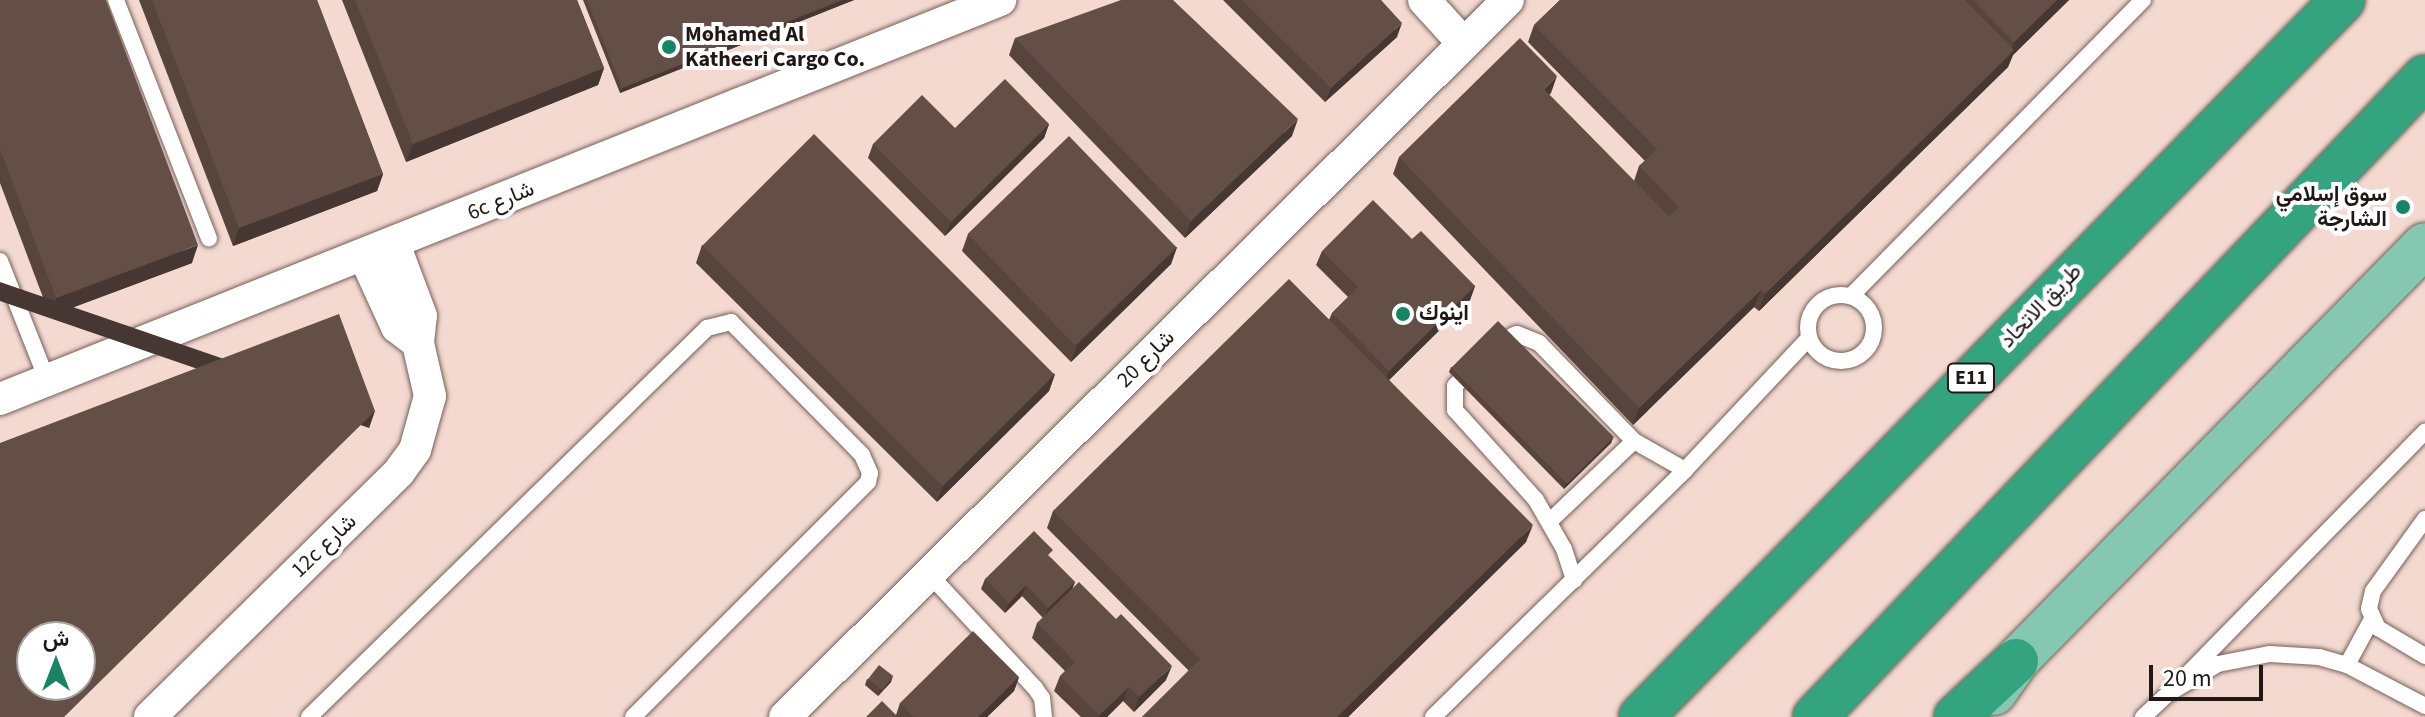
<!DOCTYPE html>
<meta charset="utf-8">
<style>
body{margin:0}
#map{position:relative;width:2425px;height:717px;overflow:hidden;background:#f3d9d0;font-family:"Source Sans 3",Vazirmatn,sans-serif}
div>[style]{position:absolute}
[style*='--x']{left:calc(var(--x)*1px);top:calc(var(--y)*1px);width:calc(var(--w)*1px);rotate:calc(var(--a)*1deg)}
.roads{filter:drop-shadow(0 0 2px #766058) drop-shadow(0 0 2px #766058)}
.lane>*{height:16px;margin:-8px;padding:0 8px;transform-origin:8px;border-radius:8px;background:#fff}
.lane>.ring{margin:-8px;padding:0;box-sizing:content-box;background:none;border:16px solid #fff;border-radius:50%}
.street>*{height:32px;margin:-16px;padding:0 16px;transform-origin:16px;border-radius:16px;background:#fff}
.primary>*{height:44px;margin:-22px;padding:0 22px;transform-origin:22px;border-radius:22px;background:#85c8b1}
.highway>*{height:44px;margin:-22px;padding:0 22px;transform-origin:22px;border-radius:22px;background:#33a47d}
.wall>*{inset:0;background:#56443d}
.shaded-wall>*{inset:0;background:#463732;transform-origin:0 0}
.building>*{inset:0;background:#644f47;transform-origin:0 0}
.dots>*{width:22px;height:22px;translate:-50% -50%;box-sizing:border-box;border:4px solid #fff;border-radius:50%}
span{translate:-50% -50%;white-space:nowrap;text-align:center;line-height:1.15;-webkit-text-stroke:8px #fff;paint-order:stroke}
.shield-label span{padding:2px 6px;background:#fff;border:2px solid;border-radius:6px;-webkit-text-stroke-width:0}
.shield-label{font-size:20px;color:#211815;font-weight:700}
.poi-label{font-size:22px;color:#211815;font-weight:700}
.left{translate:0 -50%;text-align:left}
.right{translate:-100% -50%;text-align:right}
.street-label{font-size:22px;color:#211815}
.north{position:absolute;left:16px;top:621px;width:80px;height:80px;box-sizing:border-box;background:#fff;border:2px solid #a6a3a1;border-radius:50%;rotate:0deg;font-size:22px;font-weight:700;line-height:32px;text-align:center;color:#211815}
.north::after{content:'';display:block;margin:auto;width:28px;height:36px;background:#178563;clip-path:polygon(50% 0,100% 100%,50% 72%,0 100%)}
.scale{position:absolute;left:2149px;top:665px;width:114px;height:36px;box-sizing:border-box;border:4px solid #211815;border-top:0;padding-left:10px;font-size:24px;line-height:28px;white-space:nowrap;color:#211815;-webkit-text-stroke:6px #fff;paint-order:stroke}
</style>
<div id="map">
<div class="roads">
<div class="lane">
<div style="--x:116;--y:0;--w:256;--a:68.7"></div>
<div style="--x:0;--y:261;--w:128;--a:68.4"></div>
<div class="ring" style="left:1808px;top:295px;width:50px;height:50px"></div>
<div style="--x:1851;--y:296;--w:416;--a:-45.4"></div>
<div style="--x:1494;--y:345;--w:25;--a:-26"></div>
<div style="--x:1517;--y:334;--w:24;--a:22"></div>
<div style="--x:1539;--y:343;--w:136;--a:45.9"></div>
<div style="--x:1634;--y:441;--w:59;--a:29.6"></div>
<div style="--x:1472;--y:367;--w:25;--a:132"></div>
<div style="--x:1455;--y:386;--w:24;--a:90"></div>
<div style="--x:1455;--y:410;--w:121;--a:48"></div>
<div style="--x:1536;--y:500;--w:56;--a:60.3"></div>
<div style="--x:1564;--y:549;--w:33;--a:72"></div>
<div style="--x:2425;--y:519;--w:89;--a:125.8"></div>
<div style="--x:2373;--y:591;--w:18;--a:103"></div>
<div style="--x:2369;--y:609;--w:21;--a:65"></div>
<div style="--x:2378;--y:628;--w:55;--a:30.8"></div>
<div style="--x:1550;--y:521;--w:116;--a:-43.6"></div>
<div style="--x:929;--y:574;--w:156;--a:47.1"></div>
<div style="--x:1035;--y:688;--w:12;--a:55"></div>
<div style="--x:1042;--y:698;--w:19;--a:84"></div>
<div style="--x:2347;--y:665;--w:52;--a:-61.5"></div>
<div style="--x:2169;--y:693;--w:366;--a:-45.6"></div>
<div style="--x:309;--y:717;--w:557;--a:-44.34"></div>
<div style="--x:707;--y:328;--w:25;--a:-14"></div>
<div style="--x:731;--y:322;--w:187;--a:45.4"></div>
<div style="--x:862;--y:455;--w:20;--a:66"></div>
<div style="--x:870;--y:473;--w:9;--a:103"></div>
<div style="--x:868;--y:482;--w:332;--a:135"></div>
<div style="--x:1433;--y:717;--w:353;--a:-44.4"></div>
<div style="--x:1685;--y:470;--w:181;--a:-46.8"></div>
<div style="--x:2143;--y:717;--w:35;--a:-43"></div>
<div style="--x:2169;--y:693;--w:57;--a:-30.6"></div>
<div style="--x:2218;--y:664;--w:53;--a:-10.9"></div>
<div style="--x:2270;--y:654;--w:49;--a:3.5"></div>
<div style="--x:2319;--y:657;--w:29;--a:16"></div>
<div style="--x:2347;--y:665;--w:88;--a:27.7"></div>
</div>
<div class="street">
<div style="--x:1424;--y:0;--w:59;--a:47.7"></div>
<div style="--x:364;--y:255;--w:79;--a:65.4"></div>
<div style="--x:397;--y:327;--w:26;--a:37"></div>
<div style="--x:0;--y:399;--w:1077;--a:-21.75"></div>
<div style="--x:150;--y:717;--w:349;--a:-44.5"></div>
<div style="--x:399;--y:472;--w:27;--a:-54"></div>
<div style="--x:415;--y:450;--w:56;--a:-74.5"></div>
<div style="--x:430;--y:396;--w:54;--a:-102.8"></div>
<div style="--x:418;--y:343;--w:27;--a:-84"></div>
<div style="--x:421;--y:316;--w:77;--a:-110.6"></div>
<div style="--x:785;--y:717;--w:1018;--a:-44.76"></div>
</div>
<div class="primary">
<div style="--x:1994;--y:693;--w:39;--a:-55"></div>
<div style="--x:2016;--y:661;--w:583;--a:-45.49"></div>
</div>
<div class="highway">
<div style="--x:1641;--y:717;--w:1003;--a:-45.61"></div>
<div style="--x:1815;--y:717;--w:884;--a:-46.37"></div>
<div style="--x:1956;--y:717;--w:82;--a:-43"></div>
</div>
</div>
<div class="wall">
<div style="clip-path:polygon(0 0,192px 263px,50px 316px,0 183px)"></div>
<div style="clip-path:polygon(139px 0,317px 0,383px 174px,377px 191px,233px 246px)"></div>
<div style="clip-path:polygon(342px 0,577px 0,604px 68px,598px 85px,406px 162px)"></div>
<div style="clip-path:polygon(583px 0,854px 0,620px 93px)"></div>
<div style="clip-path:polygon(1223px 0,1381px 0,1397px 37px,1325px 102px)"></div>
<div style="clip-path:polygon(1560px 0,2069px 0,2013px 55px,2008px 67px,1759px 311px,1754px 307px,1633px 425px,1393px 174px,1399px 157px,1551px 93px,1549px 95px,1634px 181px,1639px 166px,1645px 161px,1528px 42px,1534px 25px)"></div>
<div style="clip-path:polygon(1015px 38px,1292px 136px,1185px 238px,1009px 55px)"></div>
<div style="clip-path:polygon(1049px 124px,1044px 138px,945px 236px,868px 158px,873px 144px,955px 128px)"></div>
<div style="clip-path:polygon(968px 234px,1177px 247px,1171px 264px,1071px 362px,962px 251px)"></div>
<div style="clip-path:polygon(1412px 239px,1475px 286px,1470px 300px,1389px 380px,1526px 542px,1348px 717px,1142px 717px,1189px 671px,1047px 528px,1053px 511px,1329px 320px,1332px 313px,1348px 297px,1316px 265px,1322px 251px)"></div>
<div style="clip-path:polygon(702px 245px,1055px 374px,1049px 391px,937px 502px,696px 263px)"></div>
<div style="clip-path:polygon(1451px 367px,1613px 438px,1611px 443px,1564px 489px,1449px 372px)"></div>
<div style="clip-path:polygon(1050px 557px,1075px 582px,1072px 589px,1166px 680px,1134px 712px,1123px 701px,1107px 717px,1081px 717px,1054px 691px,1060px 676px,1065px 671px,1032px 638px,1037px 623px,1043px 618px,1022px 596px,1005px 613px,981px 589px,985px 579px)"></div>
<div style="clip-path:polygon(1019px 677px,1014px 691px,987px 717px,866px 717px,896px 715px,900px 703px)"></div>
<div style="clip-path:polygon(867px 679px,891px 682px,878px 696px,865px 685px)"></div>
</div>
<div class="shaded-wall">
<div style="clip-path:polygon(842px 0,854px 0,620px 93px,622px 88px)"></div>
<div style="clip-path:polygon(2057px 0,2069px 0,2013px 55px,2008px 67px,1759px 311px,1765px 294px,2010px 55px,2014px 42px)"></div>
<div style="clip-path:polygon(1402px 23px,1397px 37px,1325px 102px,1331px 88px)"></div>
<div style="clip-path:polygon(604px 68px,598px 85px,406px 162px,413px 144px)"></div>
<div style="clip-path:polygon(1557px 76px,1551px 93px,1537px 107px,1544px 89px)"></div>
<div style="clip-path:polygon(1298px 119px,1292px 136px,1185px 238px,1191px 221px)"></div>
<div style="clip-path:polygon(1049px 124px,1044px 138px,945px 236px,951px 222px)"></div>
<div style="clip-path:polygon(383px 174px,377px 191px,233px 246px,239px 228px)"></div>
<div style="clip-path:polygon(198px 245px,192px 263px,50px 316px,56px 298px)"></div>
<div style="clip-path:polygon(1177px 247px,1171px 264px,1071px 362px,1077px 345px)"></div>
<div style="clip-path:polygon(1475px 286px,1470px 300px,1384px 385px,1389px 371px)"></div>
<div style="clip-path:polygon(1761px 290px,1754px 307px,1633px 425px,1639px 408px)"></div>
<div style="clip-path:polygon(1055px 374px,1049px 391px,937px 502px,943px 485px)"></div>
<div style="left:375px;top:411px;width:18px;height:436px;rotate:109deg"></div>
<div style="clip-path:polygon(1613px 438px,1611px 443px,1564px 489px,1566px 483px)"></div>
<div style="clip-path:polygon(1533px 525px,1526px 542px,1348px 717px,1337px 717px)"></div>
<div style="clip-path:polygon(1075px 582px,1071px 592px,1044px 619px,1048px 608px)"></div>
<div style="clip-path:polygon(1026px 585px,1022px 596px,1005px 613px,1009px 603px)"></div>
<div style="clip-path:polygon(1172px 666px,1166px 680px,1134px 712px,1139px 697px)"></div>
<div style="clip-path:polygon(893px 676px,891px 682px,878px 696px,880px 691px)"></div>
<div style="clip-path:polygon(1019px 677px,1014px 691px,987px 717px,978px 717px)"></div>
<div style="clip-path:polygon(1129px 687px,1123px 701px,1107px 717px,1098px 717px)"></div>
</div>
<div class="building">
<div style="clip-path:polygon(0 0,106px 0,198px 245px,56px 298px,0 149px)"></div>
<div style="clip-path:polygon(152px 0,317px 0,383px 174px,239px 228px)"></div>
<div style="clip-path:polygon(355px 0,577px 0,604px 68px,413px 144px)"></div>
<div style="clip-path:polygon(587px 0,842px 0,622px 88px)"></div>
<div style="clip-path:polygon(1121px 0,1173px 0,1298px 119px,1191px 221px,1015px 38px)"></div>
<div style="clip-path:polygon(1242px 0,1381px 0,1402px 23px,1331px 88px)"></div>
<div style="clip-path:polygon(1560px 0,1965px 0,2014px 50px,1765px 294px,1761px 290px,1639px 408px,1399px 157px,1520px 38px,1557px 76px,1544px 89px,1669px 216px,1679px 207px,1639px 166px,1657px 149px,1534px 25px)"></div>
<div style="clip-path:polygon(1973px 0,2057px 0,2014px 42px)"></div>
<div style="clip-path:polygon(1005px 79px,1049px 124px,951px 222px,873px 144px,922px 95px,955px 128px)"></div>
<div style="left:814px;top:134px;width:340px;height:158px;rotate:45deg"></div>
<div style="left:1069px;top:136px;width:155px;height:141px;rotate:46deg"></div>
<div style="clip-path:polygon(1373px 200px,1412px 239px,1421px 231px,1475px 286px,1389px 371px,1332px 313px,1358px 287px,1322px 251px)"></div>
<div style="clip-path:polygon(1289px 279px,1533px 525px,1337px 717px,1142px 717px,1200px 659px,1053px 511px)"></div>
<div style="clip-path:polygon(evenodd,339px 314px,375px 411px,64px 717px,0 717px,0 443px,339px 314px,32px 637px,80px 637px,80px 685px,32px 685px,32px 637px)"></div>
<div style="left:1498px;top:321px;width:164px;height:66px;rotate:45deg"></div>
<div style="clip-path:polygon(1034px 531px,1053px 550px,1048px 555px,1075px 582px,1048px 608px,1026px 585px,1009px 603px,985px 579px)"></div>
<div style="clip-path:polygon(1079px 582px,1116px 619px,1121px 614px,1172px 666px,1139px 697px,1129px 687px,1099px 715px,1060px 676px,1075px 662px,1037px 623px)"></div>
<div style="clip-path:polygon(973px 631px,1019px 677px,978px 717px,914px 717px,900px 703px)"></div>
<div style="left:879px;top:665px;width:18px;height:18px;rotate:38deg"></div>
<div style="clip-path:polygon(882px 701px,898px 717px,866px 717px)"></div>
</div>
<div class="dots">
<div style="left:669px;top:47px;background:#178563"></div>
<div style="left:2403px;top:207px;background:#178563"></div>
<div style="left:1403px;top:314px;background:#178563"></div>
</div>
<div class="shield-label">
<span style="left:1971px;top:378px">E11</span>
</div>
<div class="poi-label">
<span class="left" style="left:685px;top:47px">Mohamed Al<br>Katheeri Cargo Co.</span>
<span class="right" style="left:2387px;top:207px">سوق إسلامي<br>الشارجة</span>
<span class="left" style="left:1419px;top:314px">اينوك</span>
</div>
<div class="street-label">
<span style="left:501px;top:201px;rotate:-22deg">6c شارع</span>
<span style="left:2041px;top:306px;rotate:-46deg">طريق الاتحاد</span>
<span style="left:1146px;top:359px;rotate:-45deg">شارع 20</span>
<span style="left:324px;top:546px;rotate:-44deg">12c شارع</span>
</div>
<div class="north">ش</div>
<div class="scale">20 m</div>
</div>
